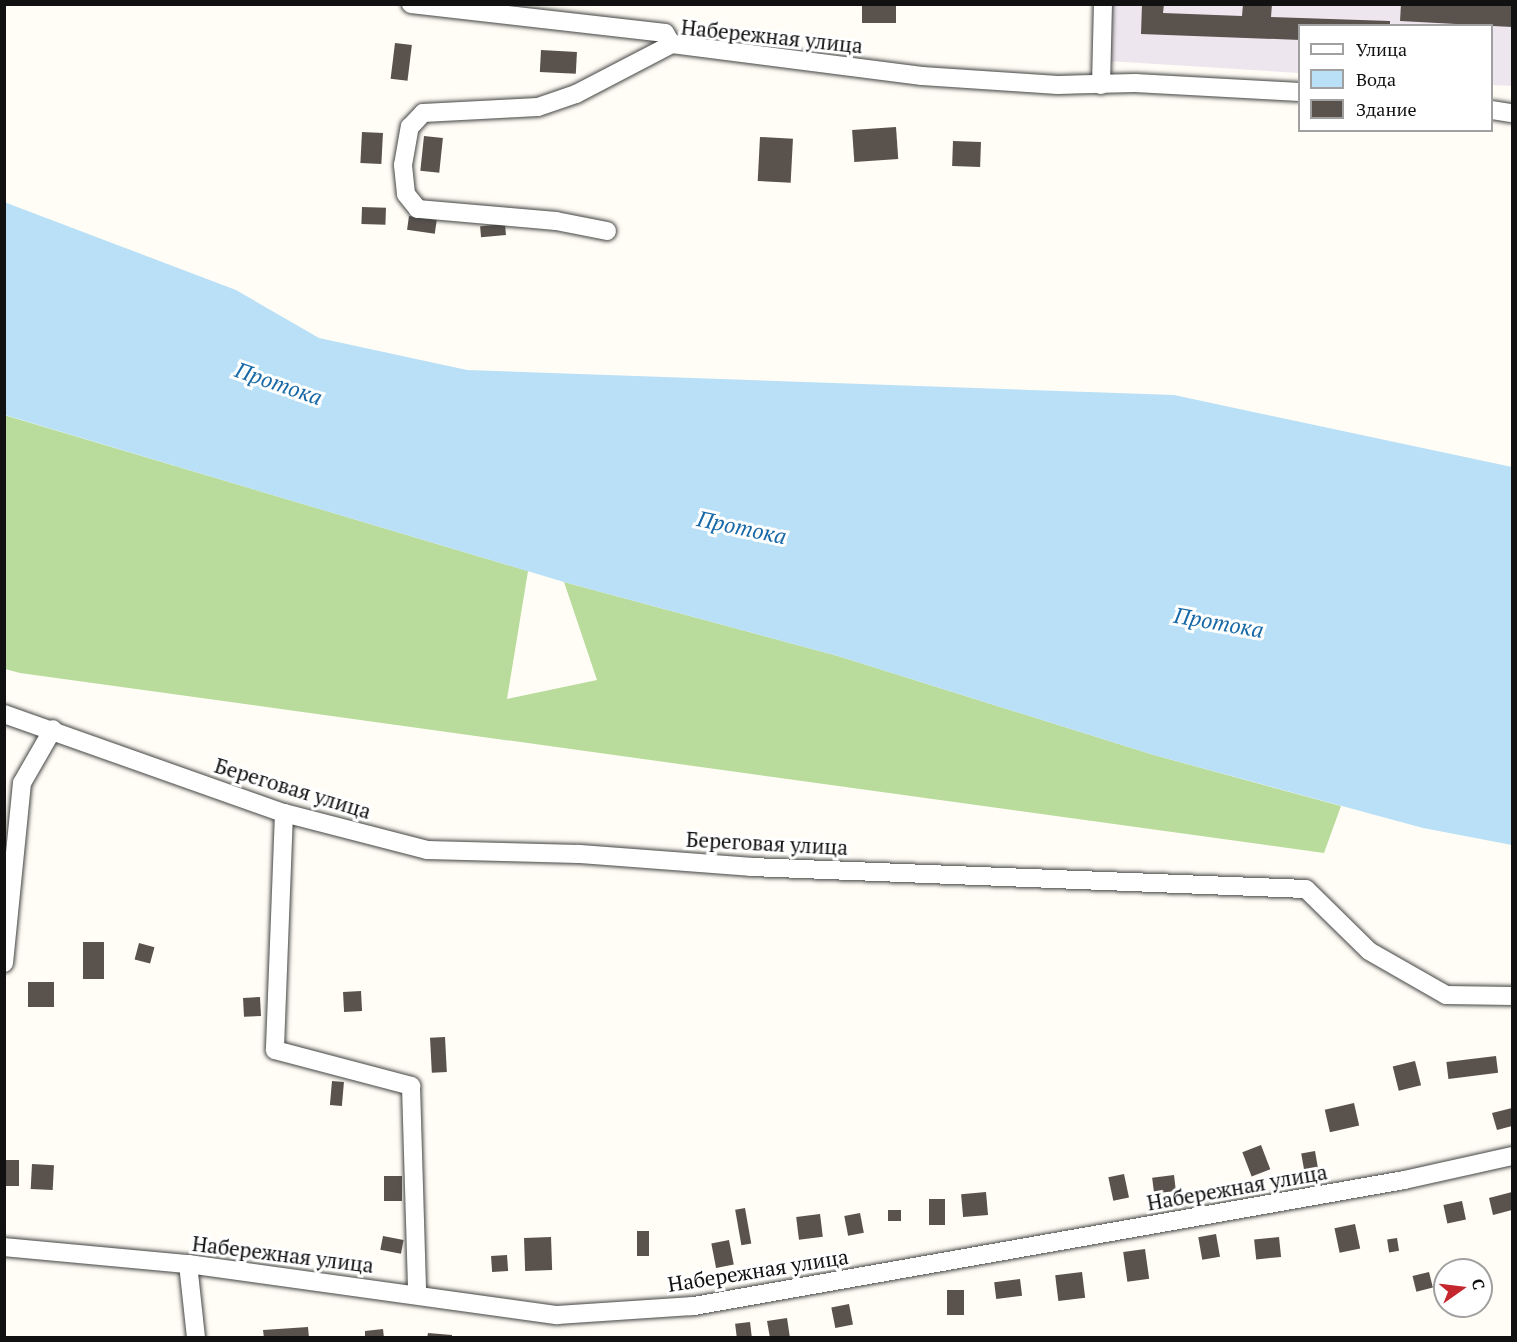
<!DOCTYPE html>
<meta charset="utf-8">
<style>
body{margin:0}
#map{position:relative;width:1517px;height:1342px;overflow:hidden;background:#fffdf5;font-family:"PT Serif",serif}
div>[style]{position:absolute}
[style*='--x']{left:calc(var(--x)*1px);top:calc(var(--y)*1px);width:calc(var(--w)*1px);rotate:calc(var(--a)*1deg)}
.industrial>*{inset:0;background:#eee6ef}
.forest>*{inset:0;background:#b9dc9c}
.water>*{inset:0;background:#b9e0f7}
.building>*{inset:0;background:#5a524d;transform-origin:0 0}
.roads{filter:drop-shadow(0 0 2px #444) drop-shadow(0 0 2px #444)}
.minor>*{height:18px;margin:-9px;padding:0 9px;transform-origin:9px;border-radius:9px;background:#fff}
span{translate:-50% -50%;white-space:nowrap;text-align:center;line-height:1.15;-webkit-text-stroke:6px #fff;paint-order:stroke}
.street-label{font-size:21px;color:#111}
.water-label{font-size:22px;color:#1768a6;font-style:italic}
.frame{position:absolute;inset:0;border:6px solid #111;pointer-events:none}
.legend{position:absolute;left:1298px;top:24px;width:195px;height:108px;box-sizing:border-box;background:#fff;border:2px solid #a0a0a0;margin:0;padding:8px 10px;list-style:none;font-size:18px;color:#111}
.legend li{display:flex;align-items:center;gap:12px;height:30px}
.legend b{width:30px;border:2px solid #a0a0a0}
.north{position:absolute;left:1433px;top:1258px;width:60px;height:60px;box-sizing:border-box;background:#fff;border:2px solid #a0a0a0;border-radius:50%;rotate:76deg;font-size:16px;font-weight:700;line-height:24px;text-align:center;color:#111}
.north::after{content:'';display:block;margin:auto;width:21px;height:27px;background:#c4262e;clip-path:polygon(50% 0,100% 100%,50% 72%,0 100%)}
</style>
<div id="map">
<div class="industrial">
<div style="clip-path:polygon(1110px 5px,1512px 5px,1512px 86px,1492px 85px,1492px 26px,1300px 26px,1299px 73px,1108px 61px)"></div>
</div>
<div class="forest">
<div style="clip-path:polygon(4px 415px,528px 571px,507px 699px,597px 680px,564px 582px,838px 656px,1154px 755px,1341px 806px,1324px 853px,20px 673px,5px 669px)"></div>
</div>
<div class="water">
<div style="clip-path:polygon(4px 202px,236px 290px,319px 338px,467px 370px,1174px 395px,1512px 467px,1512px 845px,1423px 828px,1154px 755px,838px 656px,564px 582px,5px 415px)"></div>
</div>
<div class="building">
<div style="left:862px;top:4px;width:34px;height:19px"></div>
<div style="clip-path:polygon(1142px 4px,1164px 4px,1163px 13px,1242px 16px,1243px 4px,1272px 4px,1271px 17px,1390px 21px,1390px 26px,1300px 26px,1300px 40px,1141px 34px)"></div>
<div style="clip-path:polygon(1401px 4px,1512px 4px,1512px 27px,1400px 21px)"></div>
<div style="left:395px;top:43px;width:17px;height:36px;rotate:7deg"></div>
<div style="left:541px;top:50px;width:36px;height:22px;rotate:3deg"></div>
<div style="left:896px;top:127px;width:32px;height:44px;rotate:86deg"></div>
<div style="left:362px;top:132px;width:21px;height:31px;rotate:3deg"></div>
<div style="left:424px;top:136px;width:19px;height:35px;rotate:6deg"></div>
<div style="left:760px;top:137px;width:33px;height:44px;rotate:3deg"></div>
<div style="left:953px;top:141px;width:28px;height:25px;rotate:2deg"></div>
<div style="left:362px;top:207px;width:24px;height:17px;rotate:2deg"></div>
<div style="left:409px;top:216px;width:28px;height:14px;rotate:8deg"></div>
<div style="left:505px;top:224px;width:11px;height:25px;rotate:85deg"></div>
<div style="left:83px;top:942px;width:21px;height:37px"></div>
<div style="left:139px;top:943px;width:16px;height:17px;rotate:15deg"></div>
<div style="left:28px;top:982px;width:26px;height:25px"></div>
<div style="left:361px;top:991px;width:20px;height:18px;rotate:87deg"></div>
<div style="left:260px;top:997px;width:19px;height:17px;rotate:87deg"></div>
<div style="left:445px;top:1037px;width:35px;height:15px;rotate:87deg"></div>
<div style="left:1496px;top:1056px;width:17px;height:50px;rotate:83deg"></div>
<div style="left:1415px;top:1061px;width:25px;height:23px;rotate:76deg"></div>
<div style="left:332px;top:1081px;width:12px;height:24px;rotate:5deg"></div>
<div style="left:1354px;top:1103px;width:23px;height:30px;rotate:77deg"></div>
<div style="clip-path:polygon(1512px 1108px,1512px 1126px,1497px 1130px,1492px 1113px)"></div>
<div style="left:1261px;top:1145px;width:26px;height:20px;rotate:69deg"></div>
<div style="left:1315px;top:1151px;width:23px;height:14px;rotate:80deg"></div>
<div style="left:4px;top:1160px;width:15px;height:26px"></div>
<div style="left:32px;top:1164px;width:22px;height:25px;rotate:3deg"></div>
<div style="left:1124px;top:1174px;width:24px;height:16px;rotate:78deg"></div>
<div style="left:1174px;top:1175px;width:16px;height:22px;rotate:83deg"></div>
<div style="left:384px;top:1176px;width:18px;height:25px"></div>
<div style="left:986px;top:1192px;width:23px;height:25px;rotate:85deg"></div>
<div style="clip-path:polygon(1512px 1192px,1512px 1210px,1493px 1215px,1489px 1198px)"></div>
<div style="left:929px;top:1199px;width:16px;height:26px"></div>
<div style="left:1462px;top:1201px;width:19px;height:19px;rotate:78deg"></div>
<div style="left:745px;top:1208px;width:36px;height:10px;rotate:80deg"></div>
<div style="left:901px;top:1210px;width:11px;height:13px;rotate:90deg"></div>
<div style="left:860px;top:1213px;width:20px;height:16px;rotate:79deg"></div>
<div style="left:820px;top:1214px;width:23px;height:24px;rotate:83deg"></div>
<div style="left:1355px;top:1224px;width:25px;height:21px;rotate:78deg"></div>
<div style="left:637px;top:1231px;width:12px;height:25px"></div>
<div style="left:1216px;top:1234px;width:23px;height:18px;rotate:80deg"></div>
<div style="left:383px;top:1236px;width:21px;height:14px;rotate:11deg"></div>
<div style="left:551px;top:1237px;width:33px;height:27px;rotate:88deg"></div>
<div style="left:1279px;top:1237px;width:20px;height:25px;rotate:84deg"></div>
<div style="left:1397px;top:1238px;width:13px;height:10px;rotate:81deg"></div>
<div style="left:729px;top:1240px;width:25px;height:18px;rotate:79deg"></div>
<div style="left:1145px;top:1249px;width:30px;height:22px;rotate:82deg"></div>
<div style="left:507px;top:1255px;width:16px;height:16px;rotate:86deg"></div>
<div style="left:1082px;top:1272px;width:26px;height:27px;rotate:83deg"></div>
<div style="left:1429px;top:1272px;width:16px;height:17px;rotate:76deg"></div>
<div style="left:1020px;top:1279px;width:17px;height:26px;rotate:83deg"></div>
<div style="left:947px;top:1290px;width:17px;height:25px"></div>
<div style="left:849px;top:1304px;width:21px;height:18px;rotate:79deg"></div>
<div style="clip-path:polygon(787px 1318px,790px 1338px,770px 1338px,767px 1321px)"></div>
<div style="left:750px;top:1322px;width:16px;height:15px;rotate:83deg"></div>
<div style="clip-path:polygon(308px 1327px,309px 1338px,264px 1338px,263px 1330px)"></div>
<div style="clip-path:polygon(383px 1329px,384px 1338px,365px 1338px,365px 1331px)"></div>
<div style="clip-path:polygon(428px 1333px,452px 1335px,452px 1338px,427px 1338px)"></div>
</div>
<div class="roads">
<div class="minor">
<div style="--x:411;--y:4;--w:256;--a:6.5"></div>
<div style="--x:665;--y:33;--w:13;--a:58"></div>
<div style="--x:1101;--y:85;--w:81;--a:-88.6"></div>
<div style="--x:1492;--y:110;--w:20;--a:9"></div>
<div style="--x:607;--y:231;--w:52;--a:-168.9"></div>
<div style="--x:556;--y:221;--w:139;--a:-175"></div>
<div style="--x:418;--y:209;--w:19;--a:-129"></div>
<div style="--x:406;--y:194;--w:29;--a:-96"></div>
<div style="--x:403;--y:165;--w:39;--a:-80"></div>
<div style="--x:410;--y:127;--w:19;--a:-47"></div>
<div style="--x:423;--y:113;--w:115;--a:-3"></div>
<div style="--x:538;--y:107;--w:40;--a:-18.9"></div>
<div style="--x:576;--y:94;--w:108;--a:-27.5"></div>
<div style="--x:672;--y:44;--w:252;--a:7.3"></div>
<div style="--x:922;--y:76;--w:136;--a:3.8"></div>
<div style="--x:1058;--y:85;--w:77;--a:-1.5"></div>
<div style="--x:1135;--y:83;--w:165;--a:3.1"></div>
<div style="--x:4;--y:714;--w:297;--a:19.5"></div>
<div style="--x:284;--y:813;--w:148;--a:14.5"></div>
<div style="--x:427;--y:850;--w:152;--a:1.5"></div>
<div style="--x:579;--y:854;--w:172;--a:4.3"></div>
<div style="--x:751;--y:867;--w:555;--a:2.27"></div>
<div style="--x:1306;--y:889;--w:88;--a:44.5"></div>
<div style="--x:1369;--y:951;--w:89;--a:29.7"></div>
<div style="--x:1446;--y:995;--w:66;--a:0.9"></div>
<div style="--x:284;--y:813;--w:237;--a:92.2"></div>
<div style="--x:275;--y:1050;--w:141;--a:14.8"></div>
<div style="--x:411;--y:1086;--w:208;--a:88.3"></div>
<div style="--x:4;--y:963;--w:181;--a:-84.3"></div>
<div style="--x:22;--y:783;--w:62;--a:-60.1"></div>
<div style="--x:4;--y:1247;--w:185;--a:5.3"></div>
<div style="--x:188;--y:1264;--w:373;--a:7.9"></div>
<div style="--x:557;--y:1315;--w:137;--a:-3.8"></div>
<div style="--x:694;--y:1306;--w:721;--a:-10.06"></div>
<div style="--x:1404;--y:1180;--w:111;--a:-12.5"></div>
<div style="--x:188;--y:1264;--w:74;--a:83.8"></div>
</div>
</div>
<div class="street-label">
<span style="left:772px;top:36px;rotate:6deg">Набережная улица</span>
<span style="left:293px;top:788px;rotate:17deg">Береговая улица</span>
<span style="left:767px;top:843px;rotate:3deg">Береговая улица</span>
<span style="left:1237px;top:1187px;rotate:-10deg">Набережная улица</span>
<span style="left:283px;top:1254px;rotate:7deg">Набережная улица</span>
<span style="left:758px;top:1270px;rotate:-9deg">Набережная улица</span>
</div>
<div class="water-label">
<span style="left:279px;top:383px;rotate:19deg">Протока</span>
<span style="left:742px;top:527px;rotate:12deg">Протока</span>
<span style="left:1219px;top:622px;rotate:10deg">Протока</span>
</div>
<div class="frame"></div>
<ul class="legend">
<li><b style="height:8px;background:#fff"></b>Улица</li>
<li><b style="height:16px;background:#b9e0f7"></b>Вода</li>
<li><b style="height:16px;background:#5a524d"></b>Здание</li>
</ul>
<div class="north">С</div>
</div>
